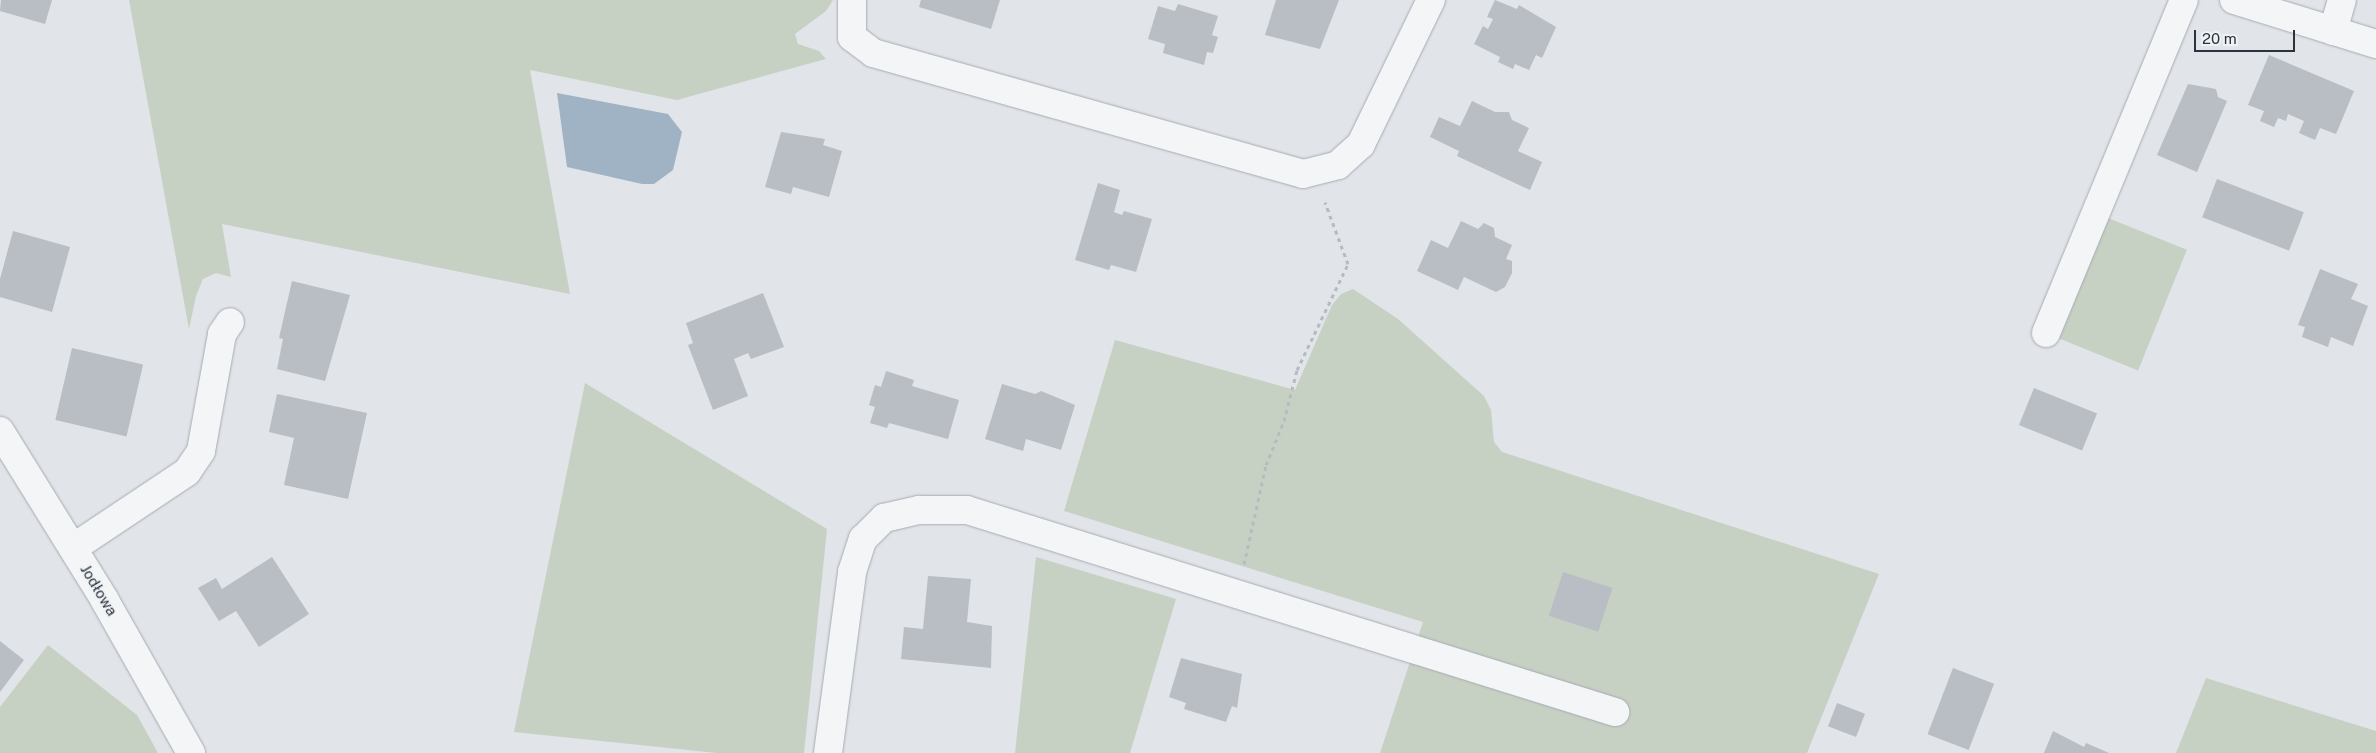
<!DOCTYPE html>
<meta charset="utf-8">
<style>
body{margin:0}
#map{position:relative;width:2376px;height:753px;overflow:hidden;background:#e1e4e8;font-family:"Public Sans",sans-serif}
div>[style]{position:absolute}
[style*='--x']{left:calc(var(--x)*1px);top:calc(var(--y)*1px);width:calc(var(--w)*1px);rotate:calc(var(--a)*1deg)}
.green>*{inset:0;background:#c7d1c3;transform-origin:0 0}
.water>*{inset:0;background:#a0b3c4}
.building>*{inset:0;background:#b9bec4;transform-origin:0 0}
.path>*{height:3px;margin-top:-1.5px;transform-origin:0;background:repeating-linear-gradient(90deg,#b7bbc0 0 4px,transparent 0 8px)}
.roads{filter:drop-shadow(0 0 1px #a7abb2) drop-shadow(0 0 1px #a7abb2)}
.minor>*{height:28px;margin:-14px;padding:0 14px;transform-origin:14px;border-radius:14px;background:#f3f5f7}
span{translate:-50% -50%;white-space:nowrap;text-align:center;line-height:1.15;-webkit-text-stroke:4px #f0f3f6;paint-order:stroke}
.street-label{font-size:15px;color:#2b333e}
.scale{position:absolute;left:2194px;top:30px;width:101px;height:22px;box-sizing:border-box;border:2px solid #2b333e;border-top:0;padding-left:6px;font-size:15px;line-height:18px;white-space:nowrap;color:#2b333e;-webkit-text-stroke:4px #f0f3f6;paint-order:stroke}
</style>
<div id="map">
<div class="green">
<div style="clip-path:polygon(129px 0,833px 0,826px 11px,795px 34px,798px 44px,819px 51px,826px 59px,677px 100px,530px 70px,570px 294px,222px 224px,231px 277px,216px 273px,203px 279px,196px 296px,189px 329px)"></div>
<div style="left:2108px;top:218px;width:85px;height:130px;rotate:22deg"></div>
<div style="clip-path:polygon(1353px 289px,1398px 319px,1484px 396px,1491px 410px,1494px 442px,1502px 452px,1879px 574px,1807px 753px,1380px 753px,1423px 622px,1064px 511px,1115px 340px,1295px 390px,1332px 305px,1341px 294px)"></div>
<div style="clip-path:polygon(585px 383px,827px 529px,804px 753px,717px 753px,514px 732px)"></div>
<div style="clip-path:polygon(1036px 557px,1176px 599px,1130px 753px,1015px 753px)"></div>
<div style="clip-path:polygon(48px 645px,137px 715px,158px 753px,0 753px,0 707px)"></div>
<div style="clip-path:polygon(2206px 678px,2376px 731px,2376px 753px,2176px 753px)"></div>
</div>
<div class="water">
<div style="clip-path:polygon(557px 93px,668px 114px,682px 132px,673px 170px,654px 184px,642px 184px,567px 167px)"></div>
</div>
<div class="building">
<div style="clip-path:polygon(1px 0,52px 0,45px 24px,0 11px)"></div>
<div style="clip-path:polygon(921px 0,1000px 0,991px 29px,919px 7px)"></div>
<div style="clip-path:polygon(1276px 0,1339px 0,1320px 49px,1265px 35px)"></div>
<div style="clip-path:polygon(1495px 0,1517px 9px,1519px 5px,1556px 27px,1542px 58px,1536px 55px,1529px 70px,1515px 64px,1513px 69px,1498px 62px,1500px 57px,1474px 44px,1483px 26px,1488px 29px,1493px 19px,1487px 17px)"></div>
<div style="clip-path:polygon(1178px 4px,1218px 16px,1212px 35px,1218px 37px,1213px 53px,1207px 52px,1204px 65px,1163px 53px,1165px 44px,1148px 39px,1158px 6px,1175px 11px)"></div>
<div style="clip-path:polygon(2269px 55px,2354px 91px,2336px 134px,2320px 128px,2315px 140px,2299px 133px,2304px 121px,2288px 114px,2286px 121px,2278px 118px,2274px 127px,2260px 121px,2264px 111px,2248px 105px)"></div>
<div style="clip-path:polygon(2188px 84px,2216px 89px,2218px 97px,2227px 101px,2197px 172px,2157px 155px)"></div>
<div style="clip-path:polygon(1472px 101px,1495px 112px,1509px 112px,1512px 120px,1529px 128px,1518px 151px,1542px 162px,1530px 190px,1457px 156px,1459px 151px,1430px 137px,1439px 117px,1460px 126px)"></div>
<div style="clip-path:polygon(781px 132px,825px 139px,823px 145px,842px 151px,829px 197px,793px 187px,791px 194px,765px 187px)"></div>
<div style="left:2217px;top:179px;width:93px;height:41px;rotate:21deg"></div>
<div style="clip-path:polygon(1098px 183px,1120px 190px,1114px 212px,1122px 215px,1124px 211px,1152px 219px,1136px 272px,1111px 265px,1109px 270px,1075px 260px)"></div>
<div style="clip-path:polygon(1461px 221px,1478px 229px,1484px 223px,1494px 228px,1495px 237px,1512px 245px,1506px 259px,1512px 261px,1512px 273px,1505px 287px,1496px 292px,1464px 277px,1458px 290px,1417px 271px,1431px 240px,1448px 248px)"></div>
<div style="clip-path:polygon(13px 231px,70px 247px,52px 312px,0 297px,0 279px)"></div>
<div style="clip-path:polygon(2320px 269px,2358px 284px,2351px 299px,2368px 306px,2353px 346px,2331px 337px,2328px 347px,2302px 337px,2305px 327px,2298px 325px)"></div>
<div style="clip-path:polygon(292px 281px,350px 295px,325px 381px,277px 369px,283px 339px,279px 338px)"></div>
<div style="clip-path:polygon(763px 293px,784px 347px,751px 359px,748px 353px,734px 359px,748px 396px,713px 410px,688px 345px,693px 343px,686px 323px)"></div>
<div style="left:72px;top:348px;width:73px;height:74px;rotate:13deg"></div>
<div style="clip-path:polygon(886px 371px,914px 380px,912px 386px,959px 400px,948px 439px,889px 423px,887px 428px,870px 423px,875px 407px,869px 405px,875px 385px,881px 387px)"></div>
<div style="clip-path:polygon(1002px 384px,1035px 394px,1041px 391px,1075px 405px,1061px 450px,1026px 439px,1023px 451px,985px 439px)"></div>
<div style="left:2034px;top:388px;width:68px;height:40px;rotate:22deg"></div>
<div style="clip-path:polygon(277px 394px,367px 413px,348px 499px,284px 485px,294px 438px,269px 432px)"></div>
<div style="clip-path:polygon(272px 557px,309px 614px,259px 647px,236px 611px,219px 621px,198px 588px,216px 578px,222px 589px)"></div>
<div style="left:1563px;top:572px;width:52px;height:46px;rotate:18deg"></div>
<div style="clip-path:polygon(928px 576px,971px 579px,967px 622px,992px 626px,991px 668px,901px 659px,904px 627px,923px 629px)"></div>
<div style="clip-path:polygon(0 641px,24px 660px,0 692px)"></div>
<div style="clip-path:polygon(1181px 658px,1242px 674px,1237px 708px,1232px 706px,1226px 722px,1184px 709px,1186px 703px,1169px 697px)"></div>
<div style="left:1953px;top:668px;width:44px;height:71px;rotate:21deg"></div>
<div style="left:1837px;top:703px;width:30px;height:25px;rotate:21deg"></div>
<div style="clip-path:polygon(2053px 731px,2084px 747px,2086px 743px,2109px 753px,2044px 753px)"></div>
</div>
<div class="path">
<div style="--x:1244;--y:564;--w:101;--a:-77.5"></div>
<div style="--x:1266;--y:465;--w:48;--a:-67.8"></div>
<div style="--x:1284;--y:421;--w:53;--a:-75.7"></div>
<div style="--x:1297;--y:370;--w:118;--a:-64.3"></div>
<div style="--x:1348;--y:264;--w:66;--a:-110.4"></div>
</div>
<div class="roads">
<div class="minor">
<div style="--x:852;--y:0;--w:37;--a:90"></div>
<div style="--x:852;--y:37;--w:26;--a:37"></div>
<div style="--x:873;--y:53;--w:447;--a:15.7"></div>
<div style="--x:1303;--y:174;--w:36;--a:-14"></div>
<div style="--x:1338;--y:165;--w:31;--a:-42"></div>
<div style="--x:1361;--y:144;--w:160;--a:-64.1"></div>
<div style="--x:2234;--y:0;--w:149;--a:17.2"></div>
<div style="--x:2333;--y:31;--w:32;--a:-74"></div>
<div style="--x:2046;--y:333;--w:360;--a:-67.5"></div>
<div style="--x:0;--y:431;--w:198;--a:58.2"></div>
<div style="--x:104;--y:599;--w:177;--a:60.5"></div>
<div style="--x:73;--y:548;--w:137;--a:-33.7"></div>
<div style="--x:187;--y:472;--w:25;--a:-56"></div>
<div style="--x:201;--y:451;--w:119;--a:-79.8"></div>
<div style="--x:222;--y:334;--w:14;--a:-56"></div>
<div style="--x:828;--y:753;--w:183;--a:-82.4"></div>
<div style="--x:852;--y:572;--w:35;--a:-72"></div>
<div style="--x:863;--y:539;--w:30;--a:-45"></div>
<div style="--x:884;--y:518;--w:36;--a:-13"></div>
<div style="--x:919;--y:510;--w:48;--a:0"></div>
<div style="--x:967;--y:510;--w:679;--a:17.31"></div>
</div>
</div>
<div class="street-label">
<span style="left:99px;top:590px;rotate:59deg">Jodłowa</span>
</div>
<div class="scale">20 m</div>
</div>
